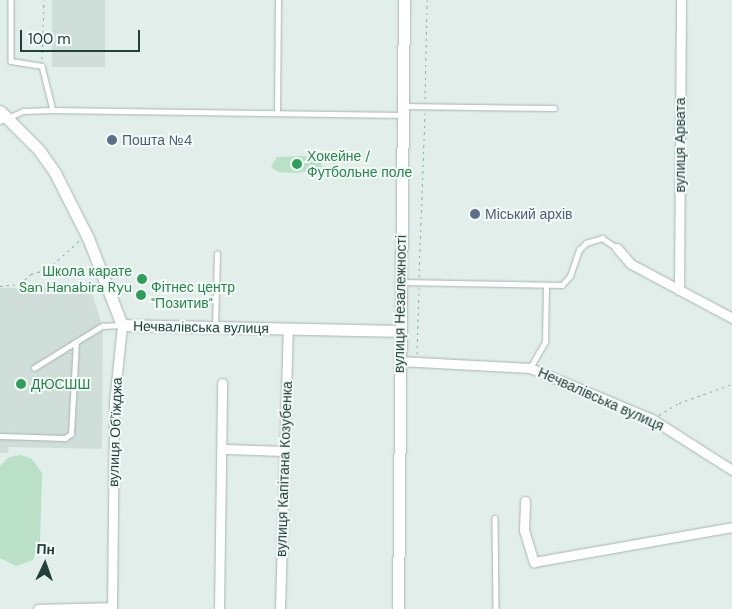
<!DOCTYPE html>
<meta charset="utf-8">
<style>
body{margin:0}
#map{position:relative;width:732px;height:609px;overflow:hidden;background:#e2eee9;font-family:"DM Sans",sans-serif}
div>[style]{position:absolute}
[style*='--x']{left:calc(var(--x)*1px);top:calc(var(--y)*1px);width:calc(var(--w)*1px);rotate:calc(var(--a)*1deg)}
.built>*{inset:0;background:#d0ded9;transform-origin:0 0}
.green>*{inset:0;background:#bae0c7}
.path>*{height:1px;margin-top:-0.5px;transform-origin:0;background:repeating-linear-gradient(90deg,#80b3a7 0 2.5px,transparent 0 6.5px)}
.roads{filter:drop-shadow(0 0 1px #a4b6b1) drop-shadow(0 0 1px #a4b6b1)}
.lane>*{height:4.5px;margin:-2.25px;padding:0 2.25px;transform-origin:2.25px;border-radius:2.25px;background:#fff}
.street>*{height:9px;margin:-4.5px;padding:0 4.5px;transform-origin:4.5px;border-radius:4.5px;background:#fff}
.secondary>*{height:11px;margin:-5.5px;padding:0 5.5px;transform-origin:5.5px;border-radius:5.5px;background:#fff}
.dots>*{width:14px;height:14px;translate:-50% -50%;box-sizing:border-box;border:2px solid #f3faf7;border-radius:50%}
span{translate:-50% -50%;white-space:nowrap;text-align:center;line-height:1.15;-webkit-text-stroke:4px #f3faf7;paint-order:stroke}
.service-label{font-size:14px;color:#4e5e75}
.left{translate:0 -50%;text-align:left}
.street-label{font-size:14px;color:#21403a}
.leisure-label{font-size:14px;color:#27864d}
.right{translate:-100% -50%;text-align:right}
.north{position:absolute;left:20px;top:539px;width:50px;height:50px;-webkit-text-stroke:4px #f3faf7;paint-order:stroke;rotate:3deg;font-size:14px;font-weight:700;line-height:20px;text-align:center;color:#21403a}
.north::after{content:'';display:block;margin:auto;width:18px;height:22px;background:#21403a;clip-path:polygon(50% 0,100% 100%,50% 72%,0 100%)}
.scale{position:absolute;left:20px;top:30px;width:120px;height:22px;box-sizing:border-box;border:2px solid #21403a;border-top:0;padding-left:6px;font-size:15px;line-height:18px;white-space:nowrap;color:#21403a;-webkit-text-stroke:4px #f3faf7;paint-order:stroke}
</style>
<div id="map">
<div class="built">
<div style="left:52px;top:0;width:53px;height:67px"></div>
<div style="clip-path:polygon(90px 287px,103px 328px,102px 449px,9px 447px,8px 453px,0 453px,0 288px)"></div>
</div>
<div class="green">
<div style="clip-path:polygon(301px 156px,319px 158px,323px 169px,296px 173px,278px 172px,271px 167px,277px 157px)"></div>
<div style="clip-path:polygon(21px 455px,32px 459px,42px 473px,40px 544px,33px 560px,16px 566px,0 558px,0 466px,9px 457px)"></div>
</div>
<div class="path">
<div style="--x:42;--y:59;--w:59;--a:-88.1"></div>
<div style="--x:425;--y:99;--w:99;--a:-88.8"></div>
<div style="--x:419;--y:277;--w:164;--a:-87.9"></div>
<div style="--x:0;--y:286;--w:20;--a:-6"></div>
<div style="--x:20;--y:284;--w:15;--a:-42"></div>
<div style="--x:31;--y:274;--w:18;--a:-16"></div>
<div style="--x:48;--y:269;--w:42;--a:-42.1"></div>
<div style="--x:417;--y:354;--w:66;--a:-88.3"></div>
<div style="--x:659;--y:415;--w:23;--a:-31"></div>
<div style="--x:679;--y:403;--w:56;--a:-19.7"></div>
</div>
<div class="roads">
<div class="lane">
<div style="--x:11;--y:0;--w:61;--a:90"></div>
<div style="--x:11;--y:61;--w:31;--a:9"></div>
<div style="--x:42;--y:66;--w:45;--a:76"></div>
<div style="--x:404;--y:106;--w:150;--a:0.8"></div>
<div style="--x:277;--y:113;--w:113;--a:-89.5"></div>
<div style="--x:0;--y:121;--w:25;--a:-23"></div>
<div style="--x:23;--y:111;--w:30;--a:-2"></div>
<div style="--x:53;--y:110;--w:348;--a:0.8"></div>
<div style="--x:402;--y:282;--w:160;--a:1.1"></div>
<div style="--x:562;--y:285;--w:12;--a:-48"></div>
<div style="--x:570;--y:276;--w:28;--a:-71"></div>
<div style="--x:579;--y:250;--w:10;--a:-45"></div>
<div style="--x:586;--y:243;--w:17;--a:-17"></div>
<div style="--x:602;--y:238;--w:18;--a:34"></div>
<div style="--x:215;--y:326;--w:72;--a:-88.4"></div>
<div style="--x:34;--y:368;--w:80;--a:-31.7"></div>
<div style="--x:102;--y:326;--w:19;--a:-3"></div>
<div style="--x:530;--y:368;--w:30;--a:-60"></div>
<div style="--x:545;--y:342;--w:55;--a:-89"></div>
<div style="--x:0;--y:436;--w:65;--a:1.8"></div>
<div style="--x:65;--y:438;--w:7;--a:-34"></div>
<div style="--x:71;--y:434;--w:92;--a:-86.9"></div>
<div style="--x:495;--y:518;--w:91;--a:89.4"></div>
</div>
<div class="street">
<div style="--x:617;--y:248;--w:21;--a:49"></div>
<div style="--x:631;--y:264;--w:115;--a:28.1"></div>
<div style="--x:679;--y:290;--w:290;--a:-89.6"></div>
<div style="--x:399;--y:361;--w:131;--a:3.1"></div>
<div style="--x:530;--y:368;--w:132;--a:22.7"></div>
<div style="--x:652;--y:419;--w:95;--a:32.5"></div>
<div style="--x:224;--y:449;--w:61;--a:1.9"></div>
<div style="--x:525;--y:501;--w:29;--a:92"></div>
<div style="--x:524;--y:530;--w:34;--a:73"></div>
<div style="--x:534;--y:562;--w:201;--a:-10"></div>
<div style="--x:38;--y:609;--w:74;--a:-1.5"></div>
<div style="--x:112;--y:609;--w:206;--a:-89.4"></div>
<div style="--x:114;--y:403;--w:78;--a:-84.1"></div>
<div style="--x:219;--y:609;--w:226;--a:-89.2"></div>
<div style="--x:280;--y:609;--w:280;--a:-88.4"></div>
</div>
<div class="secondary">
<div style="--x:0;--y:111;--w:55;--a:45"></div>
<div style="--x:39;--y:150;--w:28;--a:55"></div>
<div style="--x:55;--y:173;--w:73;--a:63.1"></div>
<div style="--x:88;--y:238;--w:93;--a:68.7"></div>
<div style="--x:122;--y:325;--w:277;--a:1.2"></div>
<div style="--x:398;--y:609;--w:609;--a:-89.44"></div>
</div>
</div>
<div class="dots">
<div style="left:112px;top:140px;background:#5c6f8a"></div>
<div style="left:297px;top:164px;background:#2e9e5b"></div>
<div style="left:475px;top:214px;background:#5c6f8a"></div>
<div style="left:142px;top:279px;background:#2e9e5b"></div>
<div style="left:141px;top:295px;background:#2e9e5b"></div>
<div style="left:21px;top:384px;background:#2e9e5b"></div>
</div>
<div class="service-label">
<span class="left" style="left:122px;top:140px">Пошта №4</span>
<span class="left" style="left:485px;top:214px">Міський архів</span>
</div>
<div class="street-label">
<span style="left:680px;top:145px;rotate:-90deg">вулиця Арвата</span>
<span style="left:400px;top:304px;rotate:-89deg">вулиця Незалежності</span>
<span style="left:201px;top:327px;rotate:1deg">Нечвалівська вулиця</span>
<span style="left:601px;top:399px;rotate:24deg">Нечвалівська вулиця</span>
<span style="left:115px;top:432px;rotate:-88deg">вулиця Обʼїжджа</span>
<span style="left:284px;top:469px;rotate:-88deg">вулиця Капітана Козубенка</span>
</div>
<div class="leisure-label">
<span class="left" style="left:307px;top:164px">Хокейне /<br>Футбольне поле</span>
<span class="right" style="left:132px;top:279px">Школа карате<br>San Hanabira Ryu</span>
<span class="left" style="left:151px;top:295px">Фітнес центр<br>"Позитив"</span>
<span class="left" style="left:31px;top:384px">ДЮСШШ</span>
</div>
<div class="north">Пн</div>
<div class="scale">100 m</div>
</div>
